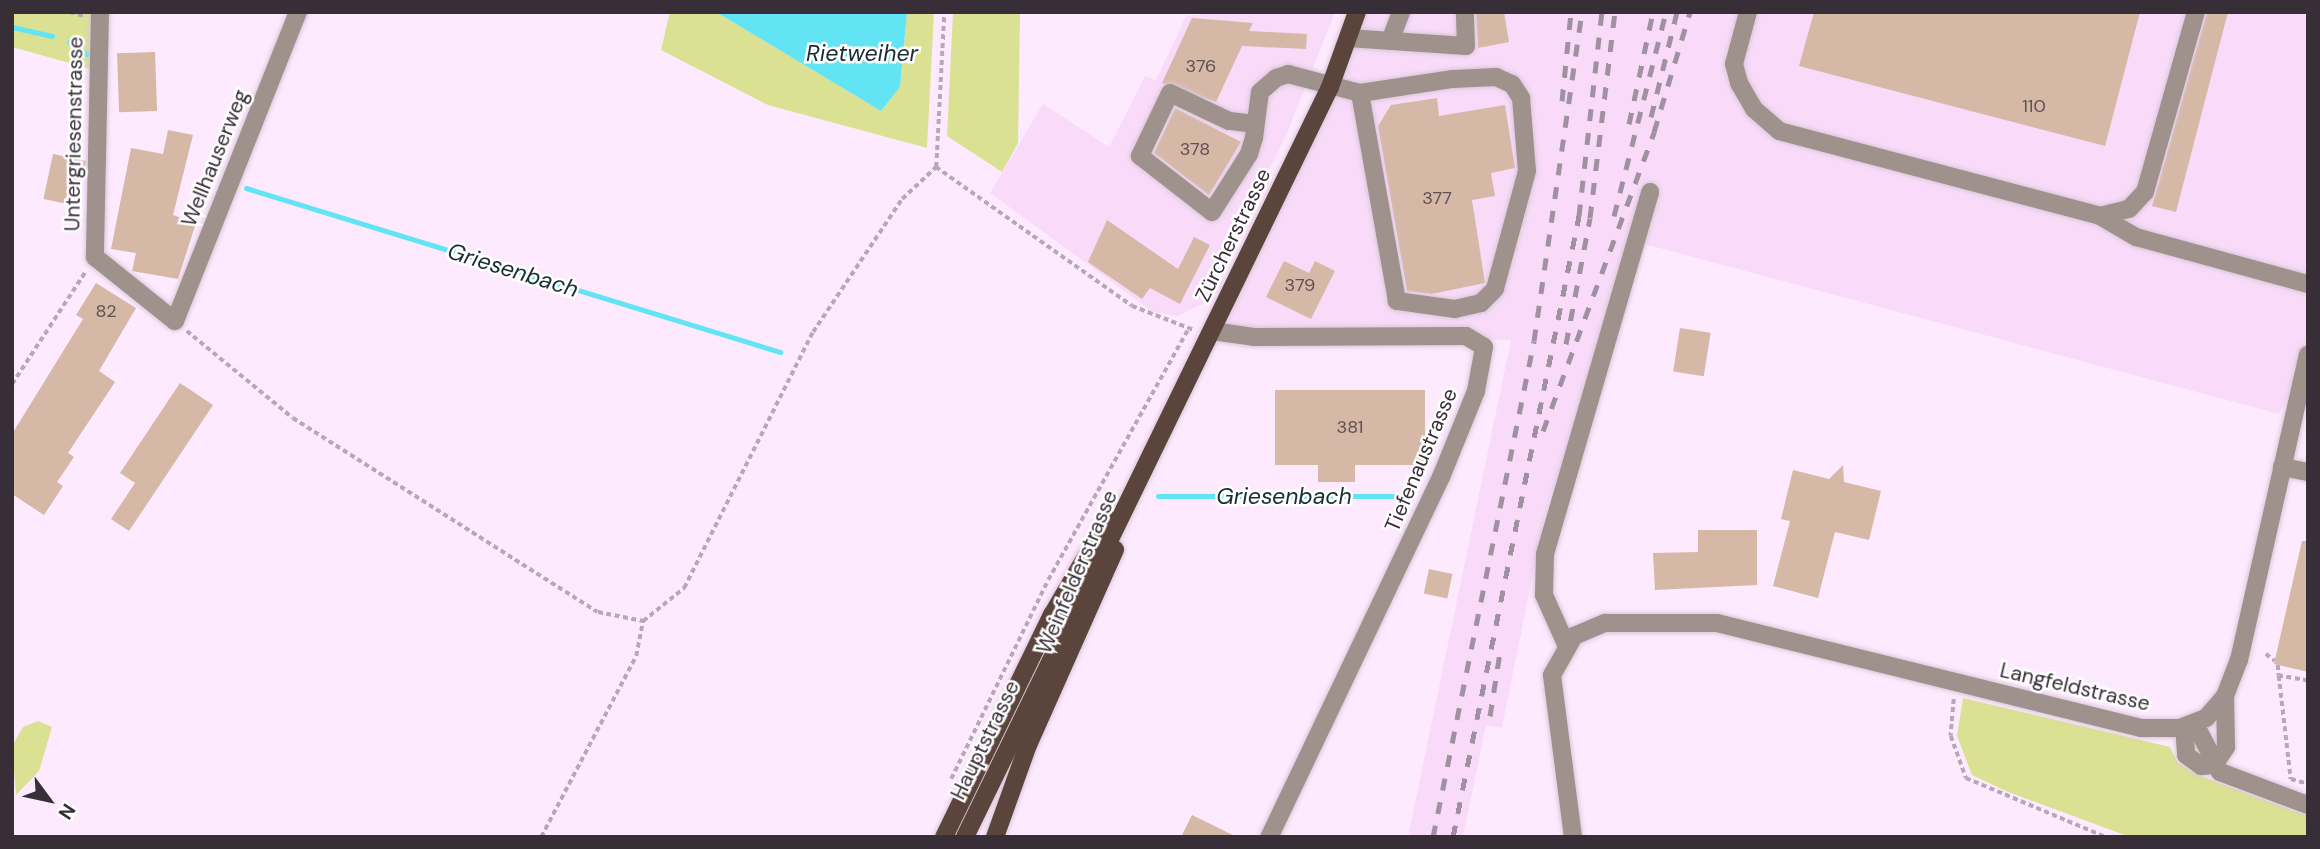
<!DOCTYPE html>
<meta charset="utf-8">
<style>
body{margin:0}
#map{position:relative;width:2320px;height:849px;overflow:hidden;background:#feeafe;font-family:"DM Sans",sans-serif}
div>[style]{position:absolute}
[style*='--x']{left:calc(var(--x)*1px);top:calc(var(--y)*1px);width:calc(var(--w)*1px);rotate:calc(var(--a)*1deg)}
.built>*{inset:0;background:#f9dbf9}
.green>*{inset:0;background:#dae193}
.water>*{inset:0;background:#62e4f5}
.stream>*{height:5px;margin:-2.5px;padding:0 2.5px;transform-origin:2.5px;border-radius:2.5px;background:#62e4f5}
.building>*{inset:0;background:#d6b8a7;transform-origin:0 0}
.path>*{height:3.5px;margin-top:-1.75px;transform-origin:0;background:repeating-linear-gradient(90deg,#b7a7b7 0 5px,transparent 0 8.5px)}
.roads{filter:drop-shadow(0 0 2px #dac8da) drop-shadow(0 0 2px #dac8da)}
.minor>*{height:18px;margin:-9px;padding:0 9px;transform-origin:9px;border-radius:9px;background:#9f918c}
.major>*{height:18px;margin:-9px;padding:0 9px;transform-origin:9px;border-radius:9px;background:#5b443b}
.rail>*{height:5px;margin-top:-2.5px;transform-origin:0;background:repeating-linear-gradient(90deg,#9f919f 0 12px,transparent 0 24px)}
span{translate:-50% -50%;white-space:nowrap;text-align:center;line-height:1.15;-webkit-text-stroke:5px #fff;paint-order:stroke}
.number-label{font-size:18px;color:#5f5053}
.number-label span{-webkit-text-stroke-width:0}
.street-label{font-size:21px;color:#372e37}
.water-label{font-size:23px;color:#182e31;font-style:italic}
.frame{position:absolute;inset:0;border:14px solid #372e37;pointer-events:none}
.north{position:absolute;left:14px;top:765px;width:70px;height:70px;-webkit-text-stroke:5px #fff;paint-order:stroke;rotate:123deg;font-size:19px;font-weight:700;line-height:28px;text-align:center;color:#372e37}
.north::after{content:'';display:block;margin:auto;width:24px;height:32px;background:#372e37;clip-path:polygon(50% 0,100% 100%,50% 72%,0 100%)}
</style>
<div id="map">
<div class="built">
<div style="clip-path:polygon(1216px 12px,1335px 12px,1287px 133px,1206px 302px,1178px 316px,1153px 312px,990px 193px,1043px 104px,1109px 147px,1145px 76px,1156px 80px,1186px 16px)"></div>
<div style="clip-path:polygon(1357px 12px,2308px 12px,2306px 364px,2279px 414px,1641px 243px,1547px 504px,1502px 728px,1486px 725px,1463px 837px,1408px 837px,1511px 340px,1212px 331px)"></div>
</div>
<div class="green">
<div style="clip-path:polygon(12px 12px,94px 12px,91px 69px,12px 47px)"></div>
<div style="clip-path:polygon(670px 12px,716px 12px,881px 111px,900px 87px,907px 12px,934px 12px,927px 148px,768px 105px,661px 50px)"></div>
<div style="clip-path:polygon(953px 12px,1020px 12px,1018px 143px,1002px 172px,947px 136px)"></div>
<div style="clip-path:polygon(1963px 698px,2170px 747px,2178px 763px,2195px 774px,2308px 816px,2308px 837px,2130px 837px,2008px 792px,1972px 775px,1957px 736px)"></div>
<div style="clip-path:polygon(38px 721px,52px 727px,39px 771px,16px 795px,12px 746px,23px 727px)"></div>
</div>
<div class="water">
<div style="clip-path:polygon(716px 12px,907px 12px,900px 87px,881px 111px)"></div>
</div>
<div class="stream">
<div style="--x:12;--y:27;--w:41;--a:12.7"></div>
<div style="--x:69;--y:42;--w:22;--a:34"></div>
<div style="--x:246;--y:188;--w:559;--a:17.07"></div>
<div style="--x:1158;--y:496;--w:251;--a:0"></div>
</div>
<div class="building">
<div style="clip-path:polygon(1476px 12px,1504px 12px,1509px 42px,1478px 48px)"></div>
<div style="clip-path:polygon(1814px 12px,2140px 12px,2105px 146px,1799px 66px)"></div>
<div style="clip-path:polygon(2207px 12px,2228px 12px,2176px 212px,2152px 206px)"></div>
<div style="clip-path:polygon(1192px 18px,1253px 23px,1249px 31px,1307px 34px,1306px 49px,1242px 46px,1216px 102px,1162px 83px)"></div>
<div style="left:155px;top:52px;width:59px;height:38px;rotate:88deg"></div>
<div style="clip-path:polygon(1437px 98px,1439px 116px,1505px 105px,1515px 168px,1491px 173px,1495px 196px,1472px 200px,1485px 283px,1432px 294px,1407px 291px,1378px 126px,1391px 105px)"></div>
<div style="clip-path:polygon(1175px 108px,1241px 142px,1209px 195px,1154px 153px)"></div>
<div style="clip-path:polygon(168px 130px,193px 135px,173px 215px,196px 223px,178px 279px,132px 271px,136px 253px,111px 249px,131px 148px,163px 154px)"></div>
<div style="left:53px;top:154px;width:34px;height:46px;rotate:12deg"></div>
<div style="clip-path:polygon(1107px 220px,1178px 269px,1194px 237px,1210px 245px,1180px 304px,1150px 288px,1142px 299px,1088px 262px)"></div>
<div style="clip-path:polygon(1284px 261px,1309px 273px,1315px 261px,1335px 271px,1311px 319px,1266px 297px)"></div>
<div style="clip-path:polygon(96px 283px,136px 308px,99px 371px,115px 382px,68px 453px,74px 457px,57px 482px,63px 486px,44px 515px,12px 494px,12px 434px,83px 319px,76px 315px)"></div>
<div style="left:1680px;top:328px;width:31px;height:44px;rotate:9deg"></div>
<div style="clip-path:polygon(180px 383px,213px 405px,129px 531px,111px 519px,135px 483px,120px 473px)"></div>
<div style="clip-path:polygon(1275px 390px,1425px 390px,1425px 465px,1355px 465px,1355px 482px,1318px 482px,1318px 465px,1275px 465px)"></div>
<div style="clip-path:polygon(1843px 465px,1844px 482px,1881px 491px,1869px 540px,1835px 532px,1818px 598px,1773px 586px,1790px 521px,1781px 519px,1793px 470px,1829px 479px)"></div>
<div style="clip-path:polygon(1698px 530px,1757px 530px,1757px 585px,1655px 590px,1653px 553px,1698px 552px)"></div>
<div style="clip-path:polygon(2302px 541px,2308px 541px,2308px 672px,2274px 664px)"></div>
<div style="left:1429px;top:569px;width:24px;height:25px;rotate:12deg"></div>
<div style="clip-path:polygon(1192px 815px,1237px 837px,1181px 837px)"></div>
</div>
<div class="path">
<div style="--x:70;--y:12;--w:15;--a:16"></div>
<div style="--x:936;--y:167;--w:155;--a:-87"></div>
<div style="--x:187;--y:331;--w:137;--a:39.4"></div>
<div style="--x:293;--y:418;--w:361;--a:32.5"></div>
<div style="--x:598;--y:612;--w:46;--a:11.3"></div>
<div style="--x:643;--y:621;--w:53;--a:-38.8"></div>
<div style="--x:684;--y:588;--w:287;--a:-63.3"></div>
<div style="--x:813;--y:332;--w:160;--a:-56.2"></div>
<div style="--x:902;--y:199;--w:47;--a:-43.3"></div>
<div style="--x:936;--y:167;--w:240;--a:35.3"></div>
<div style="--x:1132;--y:306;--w:66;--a:21.2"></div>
<div style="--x:12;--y:384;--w:135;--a:-56.8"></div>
<div style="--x:2266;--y:654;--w:11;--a:38"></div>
<div style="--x:2278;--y:665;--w:11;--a:85"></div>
<div style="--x:2308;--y:681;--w:29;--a:-170"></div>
<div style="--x:2279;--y:676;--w:104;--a:83.4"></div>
<div style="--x:2291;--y:779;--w:18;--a:16"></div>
<div style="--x:1954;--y:699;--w:37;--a:95"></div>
<div style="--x:1951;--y:736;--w:45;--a:70.3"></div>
<div style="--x:1966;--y:778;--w:152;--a:22.9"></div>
<div style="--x:951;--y:779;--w:221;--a:-64"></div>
<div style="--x:1048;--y:580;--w:287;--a:-60.8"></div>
<div style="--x:541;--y:837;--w:204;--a:-62.3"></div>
<div style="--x:636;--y:656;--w:36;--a:-79"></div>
</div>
<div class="roads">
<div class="minor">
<div style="--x:100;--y:12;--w:245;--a:91.2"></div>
<div style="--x:95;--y:257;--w:102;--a:38.7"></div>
<div style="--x:175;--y:321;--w:333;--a:-68.3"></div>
<div style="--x:1748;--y:12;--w:54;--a:105.1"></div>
<div style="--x:1734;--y:64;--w:20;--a:75"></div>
<div style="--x:1739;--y:83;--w:30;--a:60"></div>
<div style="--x:1754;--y:109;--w:33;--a:41"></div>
<div style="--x:1779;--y:131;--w:332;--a:14.8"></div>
<div style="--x:2100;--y:216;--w:30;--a:-14"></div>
<div style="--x:2129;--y:209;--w:23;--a:-47"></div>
<div style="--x:2145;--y:192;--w:187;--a:-74.2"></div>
<div style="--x:1348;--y:38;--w:118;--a:3.9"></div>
<div style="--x:1466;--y:46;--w:34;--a:-92"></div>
<div style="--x:1390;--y:41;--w:31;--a:-69"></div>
<div style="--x:1255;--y:124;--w:26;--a:-173"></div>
<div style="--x:1229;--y:121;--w:65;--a:-154.6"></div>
<div style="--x:1170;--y:93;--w:70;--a:115.5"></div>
<div style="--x:1140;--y:156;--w:91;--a:37.9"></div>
<div style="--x:1212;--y:212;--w:69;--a:-57.5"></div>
<div style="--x:1249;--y:154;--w:17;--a:-73"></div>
<div style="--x:1254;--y:138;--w:46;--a:-82.6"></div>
<div style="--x:1260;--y:92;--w:21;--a:-41"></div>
<div style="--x:1276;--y:78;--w:13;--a:-18"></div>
<div style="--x:1288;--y:74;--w:74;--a:14.8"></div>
<div style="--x:1360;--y:93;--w:94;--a:-8.6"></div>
<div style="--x:1453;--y:79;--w:43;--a:-2.7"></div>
<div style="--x:1496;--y:77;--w:17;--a:24"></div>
<div style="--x:1512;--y:84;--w:17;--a:57"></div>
<div style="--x:1521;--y:98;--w:73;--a:85.3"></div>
<div style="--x:1527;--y:171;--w:122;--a:105.2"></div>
<div style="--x:1495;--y:289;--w:20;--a:135"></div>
<div style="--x:1481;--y:303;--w:27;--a:167"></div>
<div style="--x:1455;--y:309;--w:59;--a:-172.1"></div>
<div style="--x:1397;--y:301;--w:211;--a:-100.1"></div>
<div style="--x:2100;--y:216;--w:42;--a:30.3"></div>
<div style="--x:2136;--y:237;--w:178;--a:15.3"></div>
<div style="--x:1212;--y:331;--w:42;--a:8.1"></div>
<div style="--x:1254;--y:337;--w:212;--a:-0.3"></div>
<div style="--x:1466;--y:336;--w:21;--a:31"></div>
<div style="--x:1484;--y:347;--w:45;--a:100.3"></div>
<div style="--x:1476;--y:391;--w:93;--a:112.1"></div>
<div style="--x:1441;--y:477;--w:399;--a:115.5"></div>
<div style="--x:2282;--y:467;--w:26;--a:11"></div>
<div style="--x:1566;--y:644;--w:54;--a:-114.2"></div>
<div style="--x:1544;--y:595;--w:41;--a:-88.6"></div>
<div style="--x:1545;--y:554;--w:377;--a:-73.8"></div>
<div style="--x:2195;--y:724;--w:54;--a:62.5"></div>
<div style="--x:2220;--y:772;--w:94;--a:20.6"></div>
<div style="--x:2195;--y:724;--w:18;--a:124"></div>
<div style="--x:2185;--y:739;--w:16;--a:86"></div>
<div style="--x:2186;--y:755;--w:19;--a:36"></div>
<div style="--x:2201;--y:766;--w:13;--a:-4"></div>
<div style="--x:2214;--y:765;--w:22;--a:-56"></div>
<div style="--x:2226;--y:747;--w:51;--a:-91.1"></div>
<div style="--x:1573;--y:837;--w:163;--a:-97.4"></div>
<div style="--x:1552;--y:675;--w:45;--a:-60.6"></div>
<div style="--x:1574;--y:636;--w:34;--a:-23"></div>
<div style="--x:1605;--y:623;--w:112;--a:0"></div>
<div style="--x:1717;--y:623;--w:437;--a:13.9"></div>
<div style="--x:2141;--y:728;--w:39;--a:0"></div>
<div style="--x:2180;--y:728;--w:28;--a:-21"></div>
<div style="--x:2206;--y:718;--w:29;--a:-49"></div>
<div style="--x:2225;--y:696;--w:39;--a:-69"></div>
<div style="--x:2239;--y:660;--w:313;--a:-77.3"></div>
</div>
<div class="major">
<div style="--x:944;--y:837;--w:247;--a:-64.1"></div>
<div style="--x:1052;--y:615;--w:111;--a:-59.7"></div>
<div style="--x:965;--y:837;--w:834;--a:-64.05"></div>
<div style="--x:1330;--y:87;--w:80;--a:-70.2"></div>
<div style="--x:995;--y:837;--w:98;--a:-70.3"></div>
<div style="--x:1028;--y:745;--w:214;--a:-66"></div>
</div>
</div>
<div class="rail">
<div style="--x:1562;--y:101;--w:89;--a:-84.2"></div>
<div style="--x:1651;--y:117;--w:108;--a:-76.1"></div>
<div style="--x:1629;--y:124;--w:115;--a:-77.9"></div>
<div style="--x:1614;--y:216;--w:211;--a:-75.7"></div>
<div style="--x:1566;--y:344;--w:128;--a:-79.2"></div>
<div style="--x:1590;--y:218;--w:208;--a:-83.1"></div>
<div style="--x:1543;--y:431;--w:319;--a:-69.6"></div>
<div style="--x:1654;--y:132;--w:125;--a:-73.3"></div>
<div style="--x:1490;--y:716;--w:65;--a:-81.1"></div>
<div style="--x:1433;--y:837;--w:506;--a:-78.49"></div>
<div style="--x:1534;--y:341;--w:332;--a:-81.7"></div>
<div style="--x:1453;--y:837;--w:634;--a:-78.53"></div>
<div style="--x:1579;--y:216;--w:205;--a:-83.6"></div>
</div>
<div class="number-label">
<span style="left:1201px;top:66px">376</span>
<span style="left:2034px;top:106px">110</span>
<span style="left:1195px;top:149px">378</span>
<span style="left:1437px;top:198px">377</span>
<span style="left:1300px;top:285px">379</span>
<span style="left:106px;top:311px">82</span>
<span style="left:1350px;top:427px">381</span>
</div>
<div class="street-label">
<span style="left:74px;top:134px;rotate:-89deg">Untergriesenstrasse</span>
<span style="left:215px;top:158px;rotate:-68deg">Wellhauserweg</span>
<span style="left:1233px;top:235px;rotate:-64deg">Zürcherstrasse</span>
<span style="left:1421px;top:460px;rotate:-67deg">Tiefenaustrasse</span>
<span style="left:1077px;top:572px;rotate:-67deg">Weinfelderstrasse</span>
<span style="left:2075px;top:687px;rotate:13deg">Langfeldstrasse</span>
<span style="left:985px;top:740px;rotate:-64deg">Hauptstrasse</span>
</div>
<div class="water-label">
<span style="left:862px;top:53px">Rietweiher</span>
<span style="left:513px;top:270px;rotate:17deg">Griesenbach</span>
<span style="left:1284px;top:496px">Griesenbach</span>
</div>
<div class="frame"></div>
<div class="north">N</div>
</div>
